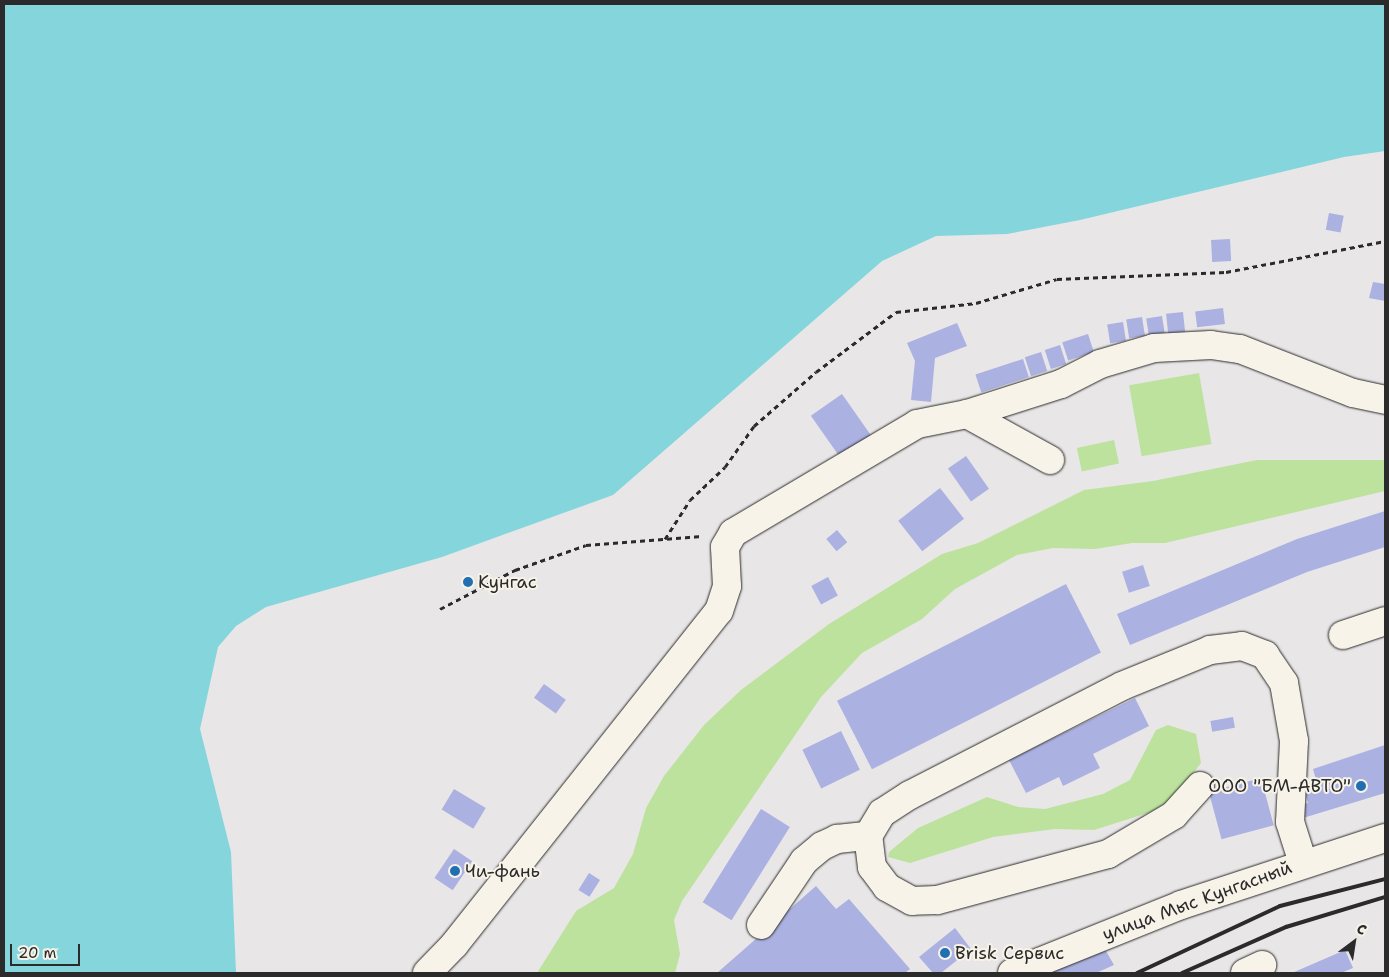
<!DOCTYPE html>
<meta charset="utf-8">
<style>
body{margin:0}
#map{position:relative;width:1389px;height:977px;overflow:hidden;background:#e8e6e7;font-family:"Shantell Sans",sans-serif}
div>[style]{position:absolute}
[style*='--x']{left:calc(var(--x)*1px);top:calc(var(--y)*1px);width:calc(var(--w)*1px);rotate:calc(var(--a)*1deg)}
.green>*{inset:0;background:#bde29d;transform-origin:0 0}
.water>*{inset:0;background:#84d5dc}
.building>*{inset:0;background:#abb1e1;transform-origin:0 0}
.path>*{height:3px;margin-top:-1.5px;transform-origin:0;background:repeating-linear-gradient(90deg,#2b2b2b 0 5px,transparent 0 9px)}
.roads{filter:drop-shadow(0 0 1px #2b2b2b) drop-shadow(0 0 1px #2b2b2b)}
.minor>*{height:28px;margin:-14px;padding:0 14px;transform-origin:14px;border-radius:14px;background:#f7f3e8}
.rail>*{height:4px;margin:-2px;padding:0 2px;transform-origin:2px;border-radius:2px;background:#2b2b2b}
.dots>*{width:14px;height:14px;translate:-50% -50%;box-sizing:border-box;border:2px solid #f7f3e8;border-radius:50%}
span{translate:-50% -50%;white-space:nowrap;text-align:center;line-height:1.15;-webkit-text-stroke:4px #f7f3e8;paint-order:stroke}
.poi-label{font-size:18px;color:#2b2b2b}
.left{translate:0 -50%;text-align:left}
.right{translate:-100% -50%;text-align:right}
.street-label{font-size:18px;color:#2b2b2b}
.frame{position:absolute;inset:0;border:5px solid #2b2b2b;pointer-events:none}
.north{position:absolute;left:1329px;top:917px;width:50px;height:50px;-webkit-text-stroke:4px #f7f3e8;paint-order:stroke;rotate:31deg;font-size:14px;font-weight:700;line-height:20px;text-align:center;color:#2b2b2b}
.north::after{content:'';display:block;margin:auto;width:18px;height:22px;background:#2b2b2b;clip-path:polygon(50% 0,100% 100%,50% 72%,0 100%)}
.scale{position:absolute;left:10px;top:944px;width:70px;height:22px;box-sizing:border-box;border:2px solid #2b2b2b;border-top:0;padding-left:6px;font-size:15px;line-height:18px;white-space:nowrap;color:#2b2b2b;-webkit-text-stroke:4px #f7f3e8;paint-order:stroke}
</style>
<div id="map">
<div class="green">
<div style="left:1199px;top:373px;width:72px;height:71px;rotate:80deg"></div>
<div style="left:1114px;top:440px;width:24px;height:38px;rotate:78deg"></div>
<div style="clip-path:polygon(1257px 460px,1385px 460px,1385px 491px,1165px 543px,1132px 543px,1095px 549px,1053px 548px,1017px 555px,955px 589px,922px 619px,862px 653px,821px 697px,682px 901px,674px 920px,680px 954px,675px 973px,537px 973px,576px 911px,614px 888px,633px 854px,646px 808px,664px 776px,704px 725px,741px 690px,829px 624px,942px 554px,978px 543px,1084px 490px,1153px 481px)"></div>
<div style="clip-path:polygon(1168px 725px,1196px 734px,1201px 763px,1173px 800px,1154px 811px,1094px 830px,1055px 829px,993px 837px,910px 863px,888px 857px,889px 852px,918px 828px,987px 797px,1018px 807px,1045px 809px,1103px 794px,1130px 780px,1156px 730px)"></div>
</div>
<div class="water">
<div style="clip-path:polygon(4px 4px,1385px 4px,1385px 151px,1344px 157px,1080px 220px,1007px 234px,936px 236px,882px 261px,613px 495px,442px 557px,266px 607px,236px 626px,218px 647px,200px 729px,231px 852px,236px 973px,4px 973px)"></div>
</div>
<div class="building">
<div style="left:1329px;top:213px;width:15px;height:17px;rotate:11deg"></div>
<div style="left:1230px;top:239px;width:22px;height:19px;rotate:87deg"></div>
<div style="clip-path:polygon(1373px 282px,1385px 284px,1385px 301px,1369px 298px)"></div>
<div style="left:1223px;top:308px;width:16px;height:28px;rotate:83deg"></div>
<div style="left:1183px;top:312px;width:20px;height:17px;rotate:84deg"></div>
<div style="left:1162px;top:316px;width:19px;height:16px;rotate:81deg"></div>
<div style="left:1142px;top:317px;width:19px;height:16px;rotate:81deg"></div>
<div style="left:1123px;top:322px;width:19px;height:16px;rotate:81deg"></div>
<div style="clip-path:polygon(957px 323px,967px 346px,935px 358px,931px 402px,911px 400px,915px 361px,907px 343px)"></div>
<div style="left:1088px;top:334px;width:19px;height:27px;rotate:72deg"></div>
<div style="left:1060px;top:345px;width:20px;height:16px;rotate:72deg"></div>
<div style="left:1041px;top:352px;width:20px;height:17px;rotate:72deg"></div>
<div style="left:1023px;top:359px;width:19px;height:50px;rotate:72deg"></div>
<div style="left:842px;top:394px;width:55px;height:38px;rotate:55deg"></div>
<div style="left:966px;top:456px;width:40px;height:22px;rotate:55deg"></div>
<div style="left:940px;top:488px;width:39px;height:53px;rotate:52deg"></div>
<div style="clip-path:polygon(1385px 511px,1385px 547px,1307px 572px,1130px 645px,1117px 614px,1297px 539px)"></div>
<div style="left:837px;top:530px;width:16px;height:14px;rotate:50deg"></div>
<div style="left:1143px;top:565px;width:22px;height:22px;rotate:72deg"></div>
<div style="left:828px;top:577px;width:21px;height:19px;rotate:62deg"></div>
<div style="left:1066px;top:584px;width:77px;height:257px;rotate:63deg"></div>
<div style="left:544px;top:684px;width:27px;height:17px;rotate:36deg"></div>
<div style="clip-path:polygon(1135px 698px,1149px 726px,1093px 754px,1100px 768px,1063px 786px,1059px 777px,1026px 793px,1009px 760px)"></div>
<div style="left:1233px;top:717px;width:11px;height:23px;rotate:80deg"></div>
<div style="left:841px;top:731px;width:43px;height:43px;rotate:64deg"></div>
<div style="clip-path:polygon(1385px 745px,1385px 793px,1303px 818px,1299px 805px,1308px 803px,1304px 791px,1318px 787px,1313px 769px)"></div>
<div style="left:1261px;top:778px;width:49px;height:54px;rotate:75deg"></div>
<div style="left:454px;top:789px;width:37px;height:24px;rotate:31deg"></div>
<div style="left:761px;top:809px;width:34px;height:110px;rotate:32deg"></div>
<div style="left:454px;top:849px;width:22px;height:35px;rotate:34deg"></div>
<div style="left:589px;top:873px;width:13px;height:20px;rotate:32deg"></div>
<div style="clip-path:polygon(816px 886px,836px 909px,849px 899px,910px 969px,905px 973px,717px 973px)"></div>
<div style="clip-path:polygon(955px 928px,971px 949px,941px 973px,933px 973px,919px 957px)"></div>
<div style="clip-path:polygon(1102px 944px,1114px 965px,1096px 973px,1043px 973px)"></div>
<div style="clip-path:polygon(1345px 950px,1353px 968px,1341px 973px,1292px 973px)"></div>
</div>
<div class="path">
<div style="--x:665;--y:539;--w:46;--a:-57.3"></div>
<div style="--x:690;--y:500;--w:48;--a:-43.3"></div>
<div style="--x:725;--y:467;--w:50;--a:-54.7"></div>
<div style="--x:754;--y:426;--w:82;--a:-41.1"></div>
<div style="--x:816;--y:372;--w:100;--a:-36.9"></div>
<div style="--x:896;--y:312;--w:81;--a:-6.4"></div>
<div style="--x:976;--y:303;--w:84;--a:-16.5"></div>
<div style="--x:1057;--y:279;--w:169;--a:-2.4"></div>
<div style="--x:1226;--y:272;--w:162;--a:-11"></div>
<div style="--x:440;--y:609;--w:85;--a:-27.5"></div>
<div style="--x:515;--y:570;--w:75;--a:-19.4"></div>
<div style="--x:586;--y:545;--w:116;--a:-4.4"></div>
</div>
<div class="roads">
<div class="minor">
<div style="--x:967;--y:414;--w:95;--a:29"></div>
<div style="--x:1343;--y:635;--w:44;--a:-18.4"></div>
<div style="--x:1200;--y:786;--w:39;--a:132"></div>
<div style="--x:1174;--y:815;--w:77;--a:149.4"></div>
<div style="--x:1108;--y:854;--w:177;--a:164.9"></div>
<div style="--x:937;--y:900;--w:25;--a:178"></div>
<div style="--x:912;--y:901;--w:29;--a:-151"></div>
<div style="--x:887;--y:887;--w:25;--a:-127"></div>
<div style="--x:872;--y:867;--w:31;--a:-97"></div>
<div style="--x:868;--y:836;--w:27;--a:-59"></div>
<div style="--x:882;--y:813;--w:33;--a:-33"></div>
<div style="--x:910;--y:795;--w:238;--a:-27.2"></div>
<div style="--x:1122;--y:686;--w:95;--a:-22.2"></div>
<div style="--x:1210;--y:650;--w:32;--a:-7"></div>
<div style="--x:1242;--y:646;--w:25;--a:21"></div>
<div style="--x:1265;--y:655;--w:34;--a:56"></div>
<div style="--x:1284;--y:683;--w:59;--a:80.2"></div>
<div style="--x:1294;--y:741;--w:81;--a:92.8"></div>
<div style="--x:1290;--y:822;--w:43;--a:72.4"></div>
<div style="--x:761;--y:925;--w:77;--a:-56.1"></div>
<div style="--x:804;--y:861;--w:23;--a:-40"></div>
<div style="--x:822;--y:846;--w:17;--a:-25"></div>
<div style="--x:837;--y:839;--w:31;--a:-6"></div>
<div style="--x:427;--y:973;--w:39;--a:-46"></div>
<div style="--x:454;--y:945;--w:426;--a:-51.6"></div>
<div style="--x:719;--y:611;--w:26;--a:-72"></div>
<div style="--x:727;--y:586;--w:39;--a:-93"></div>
<div style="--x:725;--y:547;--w:16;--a:-60"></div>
<div style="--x:733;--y:533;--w:214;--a:-30.6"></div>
<div style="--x:917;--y:424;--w:51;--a:-11.3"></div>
<div style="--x:967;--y:414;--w:99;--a:-17.7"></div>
<div style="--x:1061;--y:384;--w:44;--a:-27.1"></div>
<div style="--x:1100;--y:364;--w:56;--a:-16.5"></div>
<div style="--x:1154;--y:348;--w:57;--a:-3"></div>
<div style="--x:1211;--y:345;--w:29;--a:8"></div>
<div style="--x:1240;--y:349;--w:121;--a:21.3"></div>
<div style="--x:1353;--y:393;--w:33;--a:12"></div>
<div style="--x:1012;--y:973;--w:182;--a:-21.9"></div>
<div style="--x:1181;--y:905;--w:215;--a:-18.2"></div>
<div style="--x:1245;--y:973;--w:19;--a:-25"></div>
</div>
</div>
<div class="rail">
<div style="--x:1137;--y:973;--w:158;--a:-25.1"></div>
<div style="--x:1280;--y:906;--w:108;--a:-14.4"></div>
<div style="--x:1182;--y:973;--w:114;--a:-23.9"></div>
<div style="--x:1286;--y:927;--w:103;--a:-16.9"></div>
</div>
<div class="dots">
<div style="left:468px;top:582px;background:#1f6fb2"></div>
<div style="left:1361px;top:786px;background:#1f6fb2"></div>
<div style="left:455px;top:871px;background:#1f6fb2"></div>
<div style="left:945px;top:953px;background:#1f6fb2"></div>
</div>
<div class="poi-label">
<span class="left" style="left:478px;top:582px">Кунгас</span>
<span class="right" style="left:1351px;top:786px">ООО "БМ-АВТО"</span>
<span class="left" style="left:465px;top:871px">Чи-фань</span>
<span class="left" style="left:955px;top:953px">Brisk Сервис</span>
</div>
<div class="street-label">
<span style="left:1197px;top:901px;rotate:-20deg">улица Мыс Кунгасный</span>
</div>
<div class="frame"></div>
<div class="north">С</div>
<div class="scale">20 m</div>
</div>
